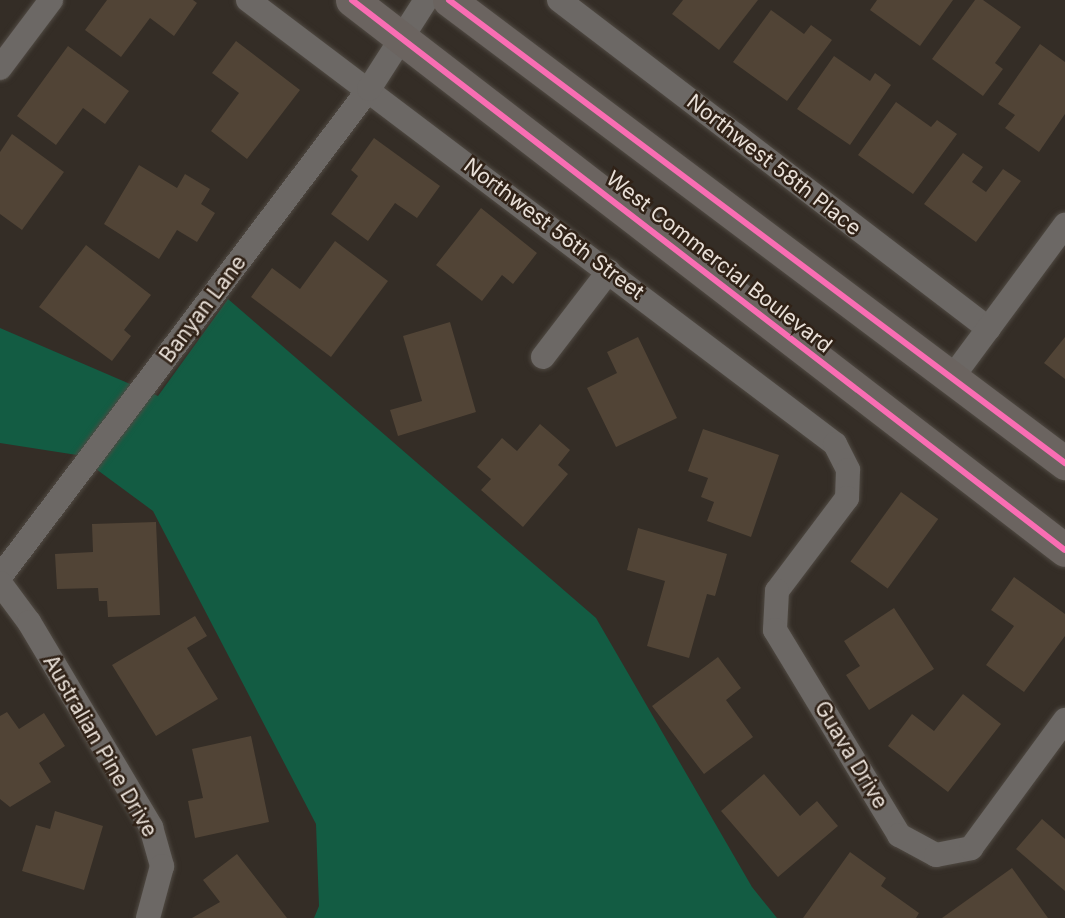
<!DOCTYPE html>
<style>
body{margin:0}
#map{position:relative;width:1065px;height:918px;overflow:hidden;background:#342d26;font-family:Inter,sans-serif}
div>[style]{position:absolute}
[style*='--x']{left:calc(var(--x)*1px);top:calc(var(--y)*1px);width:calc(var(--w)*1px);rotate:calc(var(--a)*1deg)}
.green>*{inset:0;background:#135c43}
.building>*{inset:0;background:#514436;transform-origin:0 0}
.roads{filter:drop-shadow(0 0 2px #504a43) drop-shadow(0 0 2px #504a43)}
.street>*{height:24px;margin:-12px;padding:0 12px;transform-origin:12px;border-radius:12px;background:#6c6865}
.highway>*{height:33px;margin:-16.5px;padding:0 16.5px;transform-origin:16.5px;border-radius:16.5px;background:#6b6460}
.cycleway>*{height:6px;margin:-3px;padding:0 3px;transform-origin:3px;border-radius:3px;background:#f96db3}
span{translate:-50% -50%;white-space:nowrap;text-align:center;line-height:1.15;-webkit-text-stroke:5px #302217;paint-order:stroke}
.street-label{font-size:21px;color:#e9e0d8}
</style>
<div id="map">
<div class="green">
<div style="clip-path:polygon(228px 299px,596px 618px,752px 887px,777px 918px,314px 918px,319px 906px,316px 824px,153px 511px,77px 455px,0 443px,0 328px,158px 396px)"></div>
</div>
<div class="building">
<div style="clip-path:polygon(107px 0,193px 0,197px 3px,174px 36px,150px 18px,121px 57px,85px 30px)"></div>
<div style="clip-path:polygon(683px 0,758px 0,719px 50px,672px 14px)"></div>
<div style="clip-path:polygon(877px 0,953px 0,920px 46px,870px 10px)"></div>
<div style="clip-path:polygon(975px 0,983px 0,1021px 27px,995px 63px,1003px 69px,983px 96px,932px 59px)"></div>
<div style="clip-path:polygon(771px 10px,804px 34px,811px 25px,832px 40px,787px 101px,733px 62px)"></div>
<div style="clip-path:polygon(236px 41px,300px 90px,247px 159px,211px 131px,239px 93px,212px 73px)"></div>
<div style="clip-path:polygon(1040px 44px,1065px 62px,1065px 114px,1039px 152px,1005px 128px,1015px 115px,998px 104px)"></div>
<div style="clip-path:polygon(68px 46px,129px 91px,105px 124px,83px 108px,56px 145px,17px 116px)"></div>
<div style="clip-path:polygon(834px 56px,870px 81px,875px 73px,891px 85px,850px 145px,797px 109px)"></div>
<div style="clip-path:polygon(896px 102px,931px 127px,937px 120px,957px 134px,913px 194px,858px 155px)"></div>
<div style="clip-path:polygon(12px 134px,64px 172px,22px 230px,0 214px,0 152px)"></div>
<div style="clip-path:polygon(374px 138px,440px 186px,417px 218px,395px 203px,368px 241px,331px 214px,358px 176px,351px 170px)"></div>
<div style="clip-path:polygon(963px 153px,983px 167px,972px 182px,986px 192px,1003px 169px,1021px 181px,976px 242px,924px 204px)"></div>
<div style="clip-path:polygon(139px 165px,177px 188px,185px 174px,210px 189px,201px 204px,215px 213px,197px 242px,177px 230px,159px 259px,104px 224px)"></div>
<div style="clip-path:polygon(481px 208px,537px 253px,513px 284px,502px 275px,482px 301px,436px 265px)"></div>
<div style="clip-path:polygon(335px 241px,388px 281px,331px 357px,251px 297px,272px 268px,300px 289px)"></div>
<div style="clip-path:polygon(86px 245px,151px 295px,124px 330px,131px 336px,112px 361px,39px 307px)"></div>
<div style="clip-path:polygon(450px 322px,476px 412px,398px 436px,390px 410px,422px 401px,403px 336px)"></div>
<div style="clip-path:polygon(638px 337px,677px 418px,616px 447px,587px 388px,617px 373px,607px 352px)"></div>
<div style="clip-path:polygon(1065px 337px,1065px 379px,1044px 363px)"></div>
<div style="clip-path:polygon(540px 424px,570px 450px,558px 465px,568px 474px,523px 527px,481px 490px,491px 479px,477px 467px,502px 438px,517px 451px)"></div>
<div style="clip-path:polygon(703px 429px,779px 455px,751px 537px,707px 521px,714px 502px,701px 497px,708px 478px,688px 471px)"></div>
<div style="left:901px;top:492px;width:46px;height:86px;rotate:36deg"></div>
<div style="clip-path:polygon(156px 522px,160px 615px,108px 617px,107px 601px,99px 601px,98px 588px,57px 589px,55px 554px,93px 552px,92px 524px)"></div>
<div style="clip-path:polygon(638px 528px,727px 554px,715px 596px,707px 594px,689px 658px,647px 646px,665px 581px,627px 570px)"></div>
<div style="clip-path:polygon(1014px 577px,1065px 614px,1065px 636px,1024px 692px,986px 665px,1014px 626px,991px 610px)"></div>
<div style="clip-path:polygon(894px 608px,934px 669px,869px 710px,846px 675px,860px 666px,844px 641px)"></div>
<div style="clip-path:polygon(195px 616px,207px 636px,187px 648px,218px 699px,156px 736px,112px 665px)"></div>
<div style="clip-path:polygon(718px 657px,741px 688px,726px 700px,753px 737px,704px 774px,652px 706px)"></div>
<div style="clip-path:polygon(963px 694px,1001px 724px,948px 792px,888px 746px,912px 714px,934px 731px)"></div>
<div style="clip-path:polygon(7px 712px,19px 729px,44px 713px,65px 746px,39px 763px,51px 782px,10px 807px,0 799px,0 716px)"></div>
<div style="clip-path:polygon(251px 736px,269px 822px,195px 838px,188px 801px,203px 798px,192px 749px)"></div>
<div style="clip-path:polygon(764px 774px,800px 816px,817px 801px,838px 826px,778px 877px,721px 811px)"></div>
<div style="clip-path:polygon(55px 811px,103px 826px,84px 890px,22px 871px,36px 825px,50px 829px)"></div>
<div style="clip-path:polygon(1042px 819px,1065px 839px,1065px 891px,1016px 849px)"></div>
<div style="clip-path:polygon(850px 852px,886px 878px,881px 886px,919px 913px,916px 918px,803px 918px)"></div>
<div style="clip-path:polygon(237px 854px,287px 918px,192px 918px,220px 902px,203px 880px)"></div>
<div style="clip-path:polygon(1012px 868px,1048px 918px,942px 918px)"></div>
</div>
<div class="roads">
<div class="street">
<div style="--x:248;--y:0;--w:736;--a:37.1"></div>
<div style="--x:835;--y:444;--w:29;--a:63"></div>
<div style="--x:848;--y:470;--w:28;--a:92"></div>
<div style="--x:847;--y:498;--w:116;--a:127"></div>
<div style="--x:777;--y:591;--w:39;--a:93"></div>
<div style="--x:775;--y:630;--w:240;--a:58.8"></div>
<div style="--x:899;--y:835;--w:42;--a:28.4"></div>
<div style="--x:936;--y:855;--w:36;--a:-11"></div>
<div style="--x:971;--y:848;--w:159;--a:-53.7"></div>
<div style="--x:559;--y:0;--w:541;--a:37.42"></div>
<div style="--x:0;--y:68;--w:85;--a:-53.1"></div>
<div style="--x:543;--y:357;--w:108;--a:-52.5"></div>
<div style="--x:951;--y:379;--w:192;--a:-53.5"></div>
<div style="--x:0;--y:577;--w:612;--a:-52.91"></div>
<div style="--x:369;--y:89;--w:106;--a:-57.4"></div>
<div style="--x:0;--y:583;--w:49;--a:53.4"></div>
<div style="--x:29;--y:622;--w:239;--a:59.2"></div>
<div style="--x:151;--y:827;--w:41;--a:74.2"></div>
<div style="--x:162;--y:866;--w:54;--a:105.1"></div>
</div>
<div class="highway">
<div style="--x:352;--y:0;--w:900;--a:37.65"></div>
<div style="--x:449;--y:0;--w:771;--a:36.93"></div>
</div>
</div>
<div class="cycleway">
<div style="--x:352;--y:0;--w:900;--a:37.65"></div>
<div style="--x:449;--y:0;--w:771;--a:36.93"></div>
</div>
<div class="street-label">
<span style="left:774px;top:165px;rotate:38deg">Northwest 58th Place</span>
<span style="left:554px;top:229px;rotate:37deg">Northwest 56th Street</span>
<span style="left:719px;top:262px;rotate:38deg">West Commercial Boulevard</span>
<span style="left:203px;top:309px;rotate:-53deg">Banyan Lane</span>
<span style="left:100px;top:746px;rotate:60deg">Australian Pine Drive</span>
<span style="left:851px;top:755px;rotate:59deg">Guava Drive</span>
</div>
</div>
